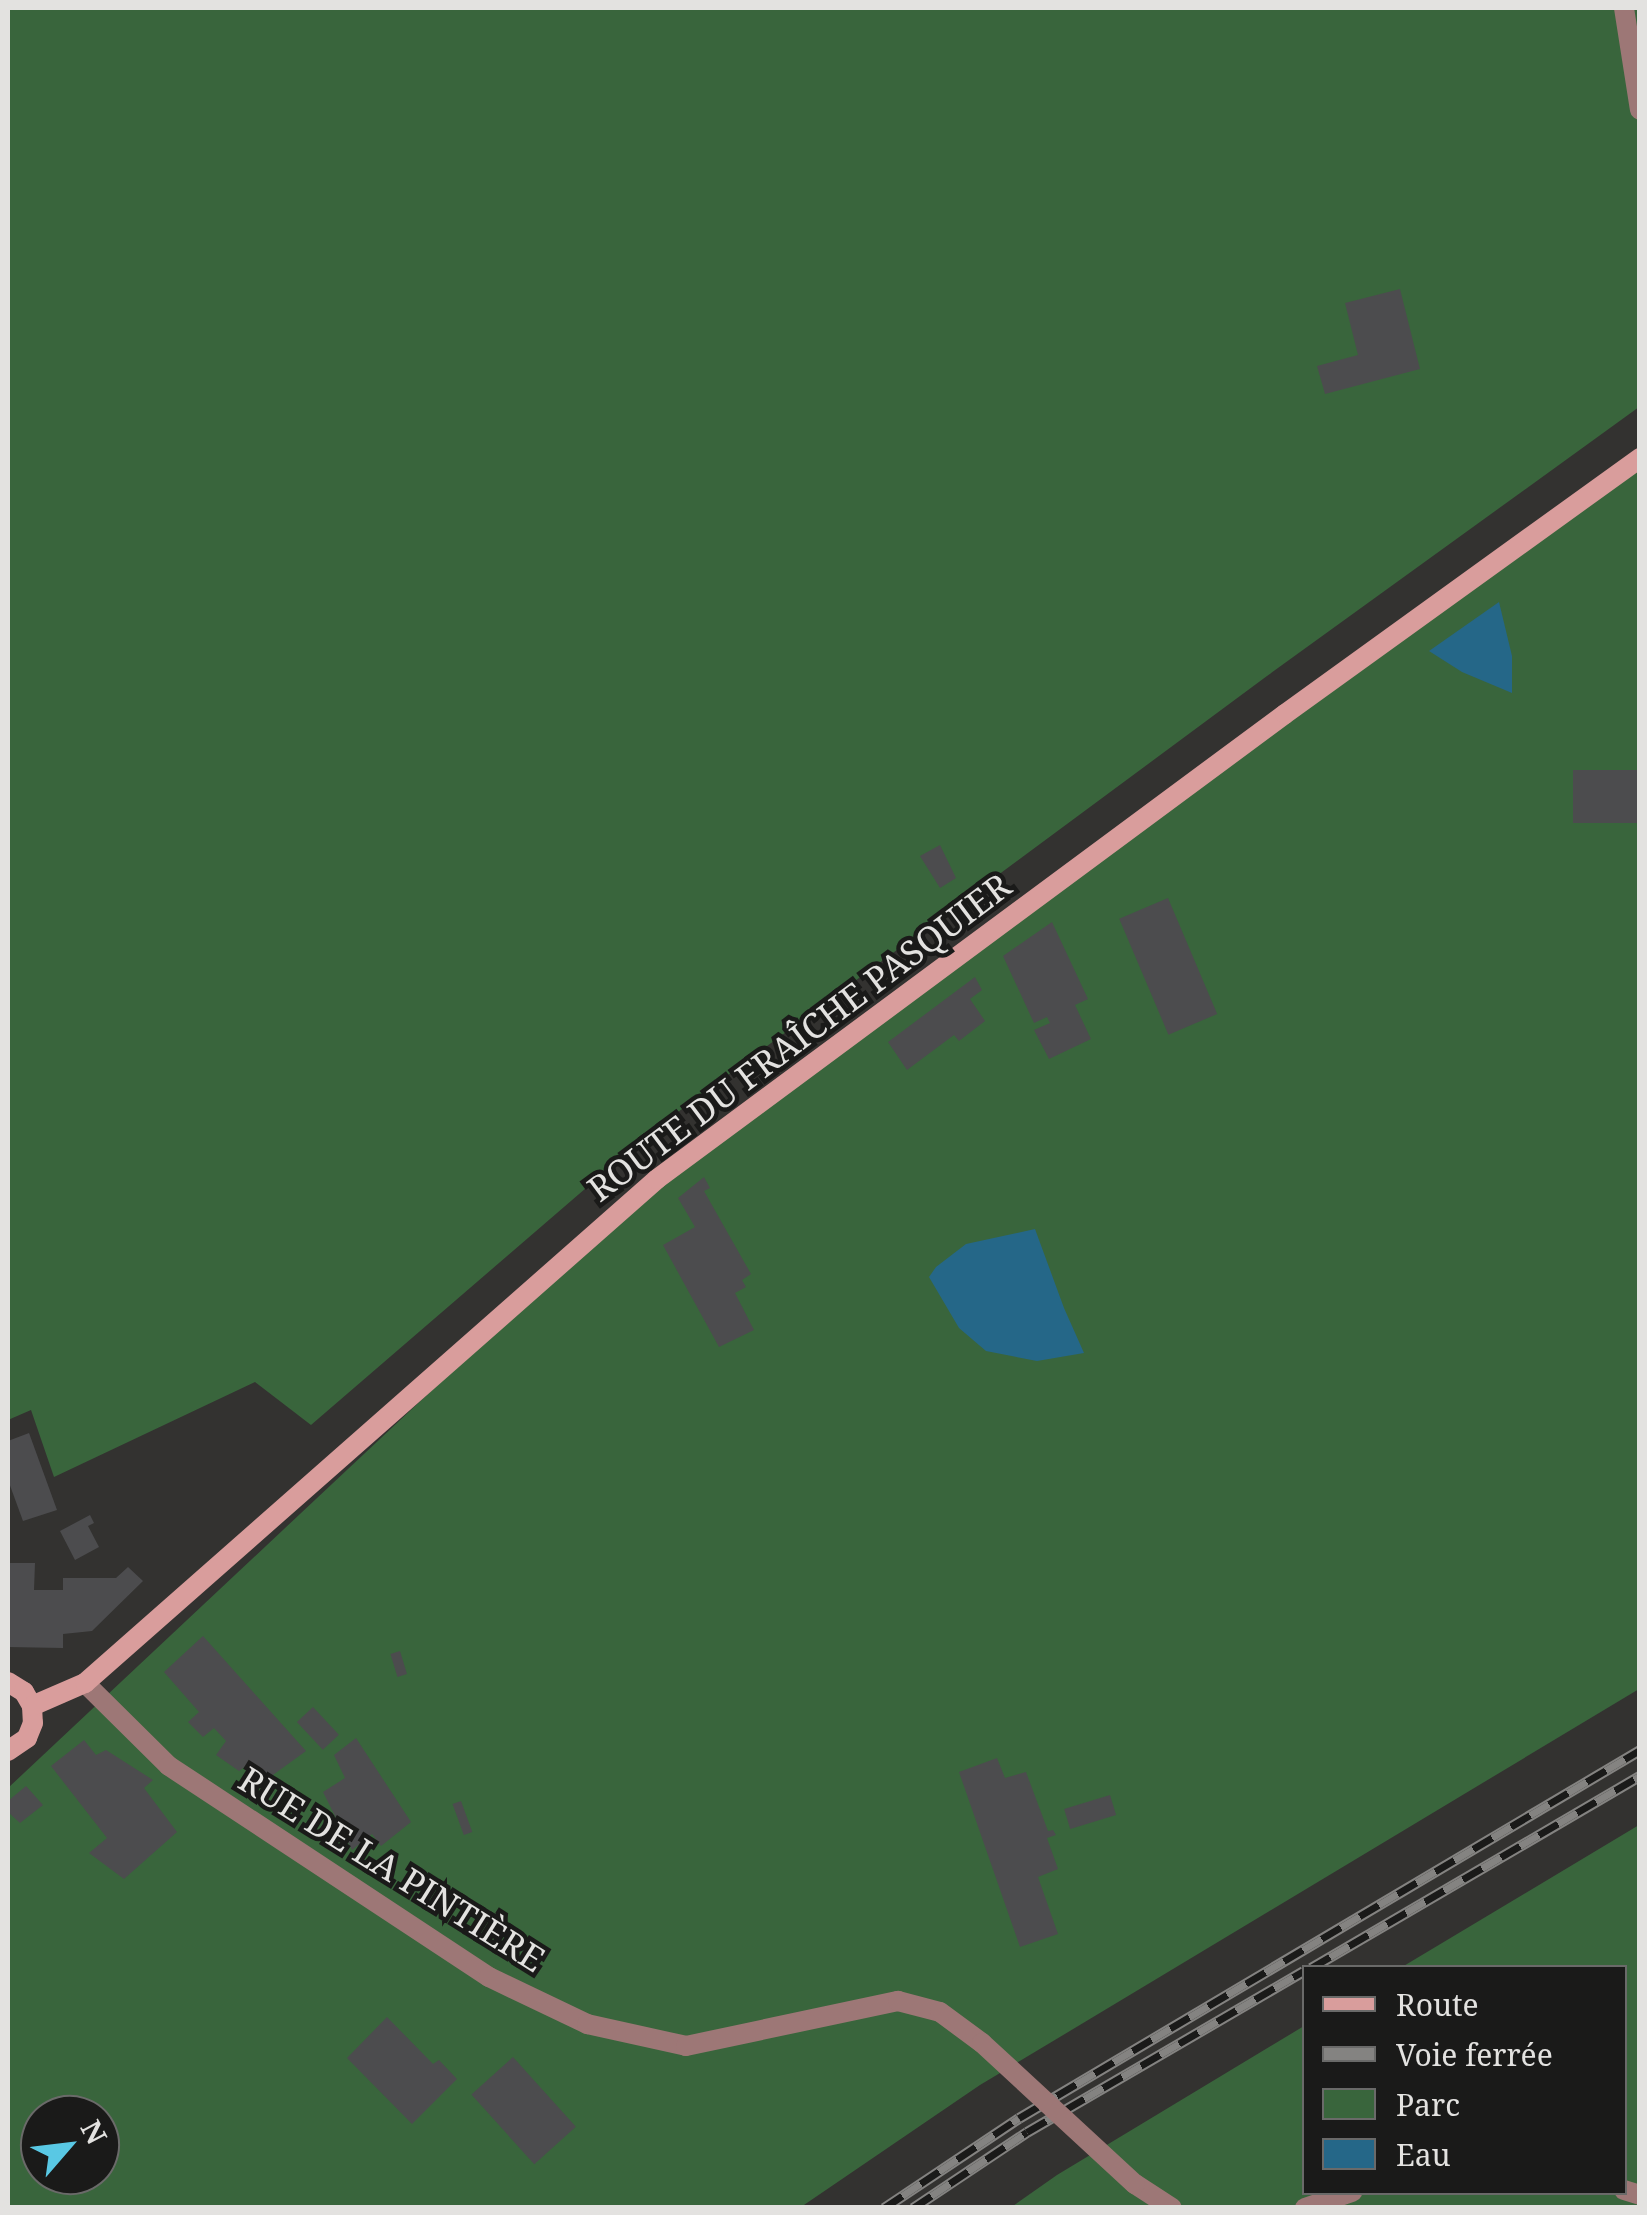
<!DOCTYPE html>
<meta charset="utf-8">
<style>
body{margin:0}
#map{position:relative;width:1647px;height:2215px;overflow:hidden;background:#333230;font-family:"Noto Serif",serif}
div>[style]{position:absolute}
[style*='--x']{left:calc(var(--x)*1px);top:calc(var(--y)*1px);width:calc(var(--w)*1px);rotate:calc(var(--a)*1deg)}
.green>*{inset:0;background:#39653c}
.water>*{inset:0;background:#256788}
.building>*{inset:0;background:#4c4c4e;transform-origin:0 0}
.street>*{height:20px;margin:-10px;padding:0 10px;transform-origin:10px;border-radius:10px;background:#9d7776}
.secondary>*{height:20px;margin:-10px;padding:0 10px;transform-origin:10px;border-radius:10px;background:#d99d9c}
.rail>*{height:11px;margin-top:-5.5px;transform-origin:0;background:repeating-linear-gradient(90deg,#1a1a19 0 22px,#848381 0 44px);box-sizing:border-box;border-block:2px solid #848381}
.street-bridge>*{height:20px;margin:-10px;padding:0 10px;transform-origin:10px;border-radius:10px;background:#9d7776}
span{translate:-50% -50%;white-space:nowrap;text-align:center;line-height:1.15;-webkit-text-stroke:9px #1a1a19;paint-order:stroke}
.street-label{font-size:35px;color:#e3e2e0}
.frame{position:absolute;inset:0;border:10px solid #e3e2e0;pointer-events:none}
.legend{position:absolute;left:1302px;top:1965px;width:325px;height:230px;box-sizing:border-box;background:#1a1a19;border:2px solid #6a6a69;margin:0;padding:12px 18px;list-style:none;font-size:30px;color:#e3e2e0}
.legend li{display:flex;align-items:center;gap:20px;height:50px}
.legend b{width:50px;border:2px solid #6a6a69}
.north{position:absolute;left:20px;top:2095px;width:100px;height:100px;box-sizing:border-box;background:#1a1a19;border:2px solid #6a6a69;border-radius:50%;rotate:62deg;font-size:28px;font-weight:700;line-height:40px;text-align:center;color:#e3e2e0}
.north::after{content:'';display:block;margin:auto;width:35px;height:45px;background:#59c8e4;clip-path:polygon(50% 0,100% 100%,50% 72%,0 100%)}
</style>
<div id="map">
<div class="green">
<div style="clip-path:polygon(8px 8px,1639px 8px,1639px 407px,1267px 676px,651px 1132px,311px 1425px,255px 1382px,54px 1477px,31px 1410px,8px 1420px)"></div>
<div style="clip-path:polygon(evenodd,1639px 458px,1639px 1689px,980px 2085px,801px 2207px,8px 2208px,8px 1788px,657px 1179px,1639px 458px,40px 2115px,100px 2115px,100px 2175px,40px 2175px,40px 2115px)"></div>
<div style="clip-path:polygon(1639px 1825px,1639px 2207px,1010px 2208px,1057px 2175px,1304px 2026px,1304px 2192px,1624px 2192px,1624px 1968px,1402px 1967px)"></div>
</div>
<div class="water">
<div style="clip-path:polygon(1499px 602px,1512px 656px,1512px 693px,1462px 672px,1429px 651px)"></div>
<div style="clip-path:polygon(1035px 1229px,1064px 1308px,1084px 1353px,1037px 1361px,986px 1351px,959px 1328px,929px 1277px,936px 1267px,966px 1244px)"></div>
</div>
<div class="building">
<div style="clip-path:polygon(1400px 289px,1420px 369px,1325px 394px,1317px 366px,1358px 355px,1345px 303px)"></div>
<div style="left:1640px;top:770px;width:53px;height:67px;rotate:90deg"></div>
<div style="clip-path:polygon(940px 845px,956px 878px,940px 888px,920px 856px)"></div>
<div style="left:1168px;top:898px;width:126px;height:53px;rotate:67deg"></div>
<div style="clip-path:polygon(1052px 922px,1088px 999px,1075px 1005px,1091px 1039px,1049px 1059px,1034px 1030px,1050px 1023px,1047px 1017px,1034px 1023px,1003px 956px)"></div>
<div style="clip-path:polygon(975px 977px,982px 990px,970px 999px,985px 1021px,959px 1041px,954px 1035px,907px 1070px,888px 1042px)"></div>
<div style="clip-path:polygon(704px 1177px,710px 1188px,704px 1191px,751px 1274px,742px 1280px,746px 1287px,735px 1293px,754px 1330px,719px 1347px,663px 1245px,695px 1227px,678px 1198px)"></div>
<div style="clip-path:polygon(29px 1433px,57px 1510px,23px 1521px,8px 1480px,8px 1441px)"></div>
<div style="clip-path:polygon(90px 1515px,94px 1523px,88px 1526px,99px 1547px,75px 1560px,60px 1531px)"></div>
<div style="clip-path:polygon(8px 1563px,35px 1563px,34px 1590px,63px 1590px,63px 1578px,116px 1578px,128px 1567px,143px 1581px,92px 1631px,63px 1634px,63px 1648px,8px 1647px)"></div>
<div style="clip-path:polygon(203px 1636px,306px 1751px,266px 1780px,257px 1783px,251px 1780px,256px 1772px,247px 1765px,239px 1771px,216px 1755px,226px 1741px,214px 1728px,203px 1737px,188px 1722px,199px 1712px,164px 1672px)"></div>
<div style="left:400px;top:1651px;width:24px;height:10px;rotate:73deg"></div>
<div style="left:313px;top:1707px;width:38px;height:22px;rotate:47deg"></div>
<div style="clip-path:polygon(356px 1738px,411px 1822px,381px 1846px,372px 1834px,352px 1850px,323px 1792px,345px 1778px,334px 1755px)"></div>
<div style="clip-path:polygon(84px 1740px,96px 1755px,106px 1750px,153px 1780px,144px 1788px,177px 1832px,124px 1879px,89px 1853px,107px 1838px,51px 1766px)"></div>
<div style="clip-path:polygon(997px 1758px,1005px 1778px,1026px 1772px,1048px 1831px,1053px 1830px,1056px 1835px,1047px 1838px,1058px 1869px,1038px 1877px,1058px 1934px,1020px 1947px,959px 1772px)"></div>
<div style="clip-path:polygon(26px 1786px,43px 1805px,20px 1823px,8px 1812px,8px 1801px)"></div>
<div style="left:1110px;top:1795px;width:21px;height:48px;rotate:73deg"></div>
<div style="left:461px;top:1801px;width:33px;height:9px;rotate:70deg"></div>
<div style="clip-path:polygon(387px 2017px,433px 2064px,439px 2060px,457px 2079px,412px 2124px,347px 2058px)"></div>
<div style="left:513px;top:2057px;width:94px;height:56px;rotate:48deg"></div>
</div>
<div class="street">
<div style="--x:1624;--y:8;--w:103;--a:81.1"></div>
<div style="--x:85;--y:1683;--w:118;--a:44.7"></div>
<div style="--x:169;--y:1766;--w:383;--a:33.4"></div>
<div style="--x:489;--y:1977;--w:109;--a:25.6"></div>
<div style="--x:587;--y:2024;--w:101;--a:12.5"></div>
<div style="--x:686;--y:2046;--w:217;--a:-12"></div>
<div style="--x:898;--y:2001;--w:43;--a:14.7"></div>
<div style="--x:940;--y:2012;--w:52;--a:36.4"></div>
<div style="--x:1135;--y:2184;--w:44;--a:33"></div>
<div style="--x:1624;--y:2190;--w:17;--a:17"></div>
<div style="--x:1305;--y:2208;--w:50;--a:-18.8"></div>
</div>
<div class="secondary">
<div style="--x:8;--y:1682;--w:19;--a:32"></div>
<div style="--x:24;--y:1692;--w:16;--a:60"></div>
<div style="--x:32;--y:1706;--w:17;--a:87"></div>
<div style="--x:33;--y:1723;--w:16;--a:112"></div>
<div style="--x:27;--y:1738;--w:23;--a:146"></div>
<div style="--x:32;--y:1706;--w:58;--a:-23.5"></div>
<div style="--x:85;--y:1683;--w:762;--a:-41.38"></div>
<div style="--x:657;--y:1179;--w:781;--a:-36.52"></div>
<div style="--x:1285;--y:714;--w:438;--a:-35.8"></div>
</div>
<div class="rail">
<div style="--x:1311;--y:1968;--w:381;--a:-30.3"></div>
<div style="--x:884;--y:2208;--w:162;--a:-33.7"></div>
<div style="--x:1019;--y:2118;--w:722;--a:-30.65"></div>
<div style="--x:913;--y:2208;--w:137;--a:-33.7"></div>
<div style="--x:1027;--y:2132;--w:320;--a:-30.2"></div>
</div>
<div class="street-bridge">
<div style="--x:982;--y:2043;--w:208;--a:42.7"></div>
</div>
<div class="street-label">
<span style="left:799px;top:1037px;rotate:-37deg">ROUTE DU FRAÎCHE PASQUIER</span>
<span style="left:392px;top:1869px;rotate:32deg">RUE DE LA PINTIÈRE</span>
</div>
<div class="frame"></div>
<ul class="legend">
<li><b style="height:12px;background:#d99d9c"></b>Route</li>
<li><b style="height:12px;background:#848381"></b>Voie ferrée</li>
<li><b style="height:28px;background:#39653c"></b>Parc</li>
<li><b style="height:28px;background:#256788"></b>Eau</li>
</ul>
<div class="north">N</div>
</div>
